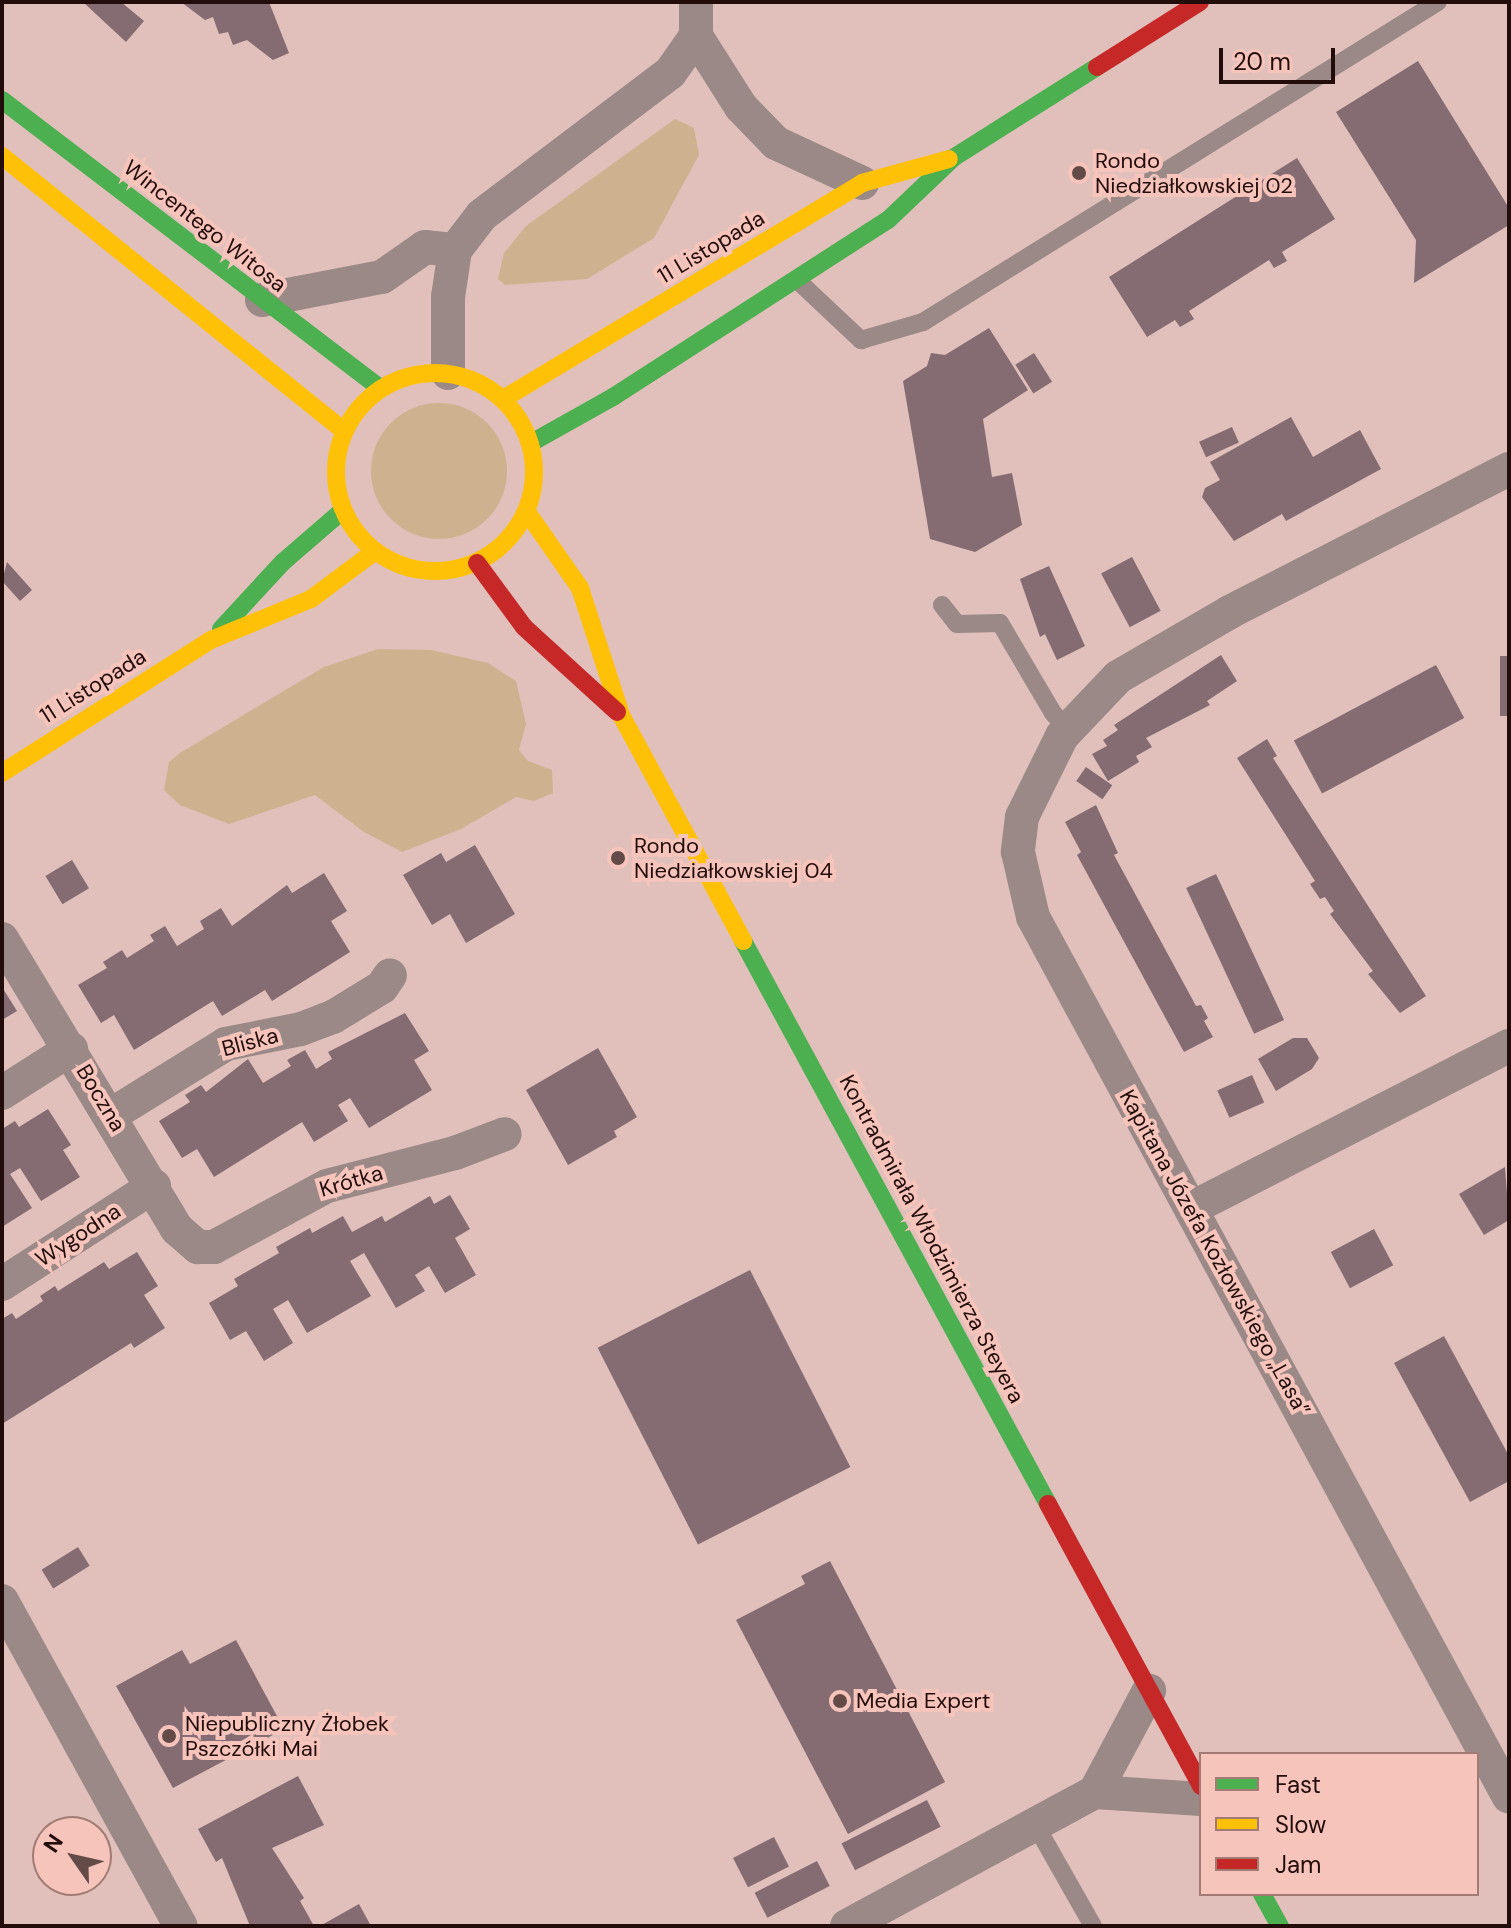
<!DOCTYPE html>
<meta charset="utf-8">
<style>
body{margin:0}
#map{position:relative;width:1511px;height:1928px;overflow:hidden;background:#e1bfba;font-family:"DM Sans",sans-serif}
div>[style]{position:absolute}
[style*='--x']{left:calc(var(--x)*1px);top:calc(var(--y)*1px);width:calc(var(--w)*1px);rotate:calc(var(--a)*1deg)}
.green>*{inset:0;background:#ceb28f}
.round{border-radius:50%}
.building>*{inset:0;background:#846c72;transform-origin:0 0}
.lane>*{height:18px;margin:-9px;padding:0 9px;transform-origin:9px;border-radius:9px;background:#9a8987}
.street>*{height:34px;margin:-17px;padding:0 17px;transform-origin:17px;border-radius:17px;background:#9a8987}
.fast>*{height:18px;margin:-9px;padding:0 9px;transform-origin:9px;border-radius:9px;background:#4caf50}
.slow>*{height:18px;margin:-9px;padding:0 9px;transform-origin:9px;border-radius:9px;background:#ffc107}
.slow>.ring{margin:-9px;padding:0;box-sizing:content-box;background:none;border:18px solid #ffc107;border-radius:50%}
.jam>*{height:18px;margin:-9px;padding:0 9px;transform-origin:9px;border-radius:9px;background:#c62828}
.dots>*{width:22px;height:22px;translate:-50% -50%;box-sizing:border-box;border:4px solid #f7c4bb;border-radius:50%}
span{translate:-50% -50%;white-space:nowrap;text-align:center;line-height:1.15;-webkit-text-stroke:8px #f7c4bb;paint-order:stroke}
.poi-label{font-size:22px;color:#220d0a}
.left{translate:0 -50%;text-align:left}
.street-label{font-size:22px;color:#220d0a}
.frame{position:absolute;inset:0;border:4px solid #220d0a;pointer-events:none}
.legend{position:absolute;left:1199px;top:1752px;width:280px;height:144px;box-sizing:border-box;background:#f7c4bb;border:2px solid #a27b74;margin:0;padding:10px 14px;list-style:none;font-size:24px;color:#220d0a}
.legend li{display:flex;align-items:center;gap:16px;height:40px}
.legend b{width:40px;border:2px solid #a27b74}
.north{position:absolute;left:32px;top:1816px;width:80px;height:80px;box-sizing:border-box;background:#f7c4bb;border:2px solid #a27b74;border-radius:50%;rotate:304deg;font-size:22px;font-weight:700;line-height:32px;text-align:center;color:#220d0a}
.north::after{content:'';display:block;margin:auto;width:28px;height:36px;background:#654b48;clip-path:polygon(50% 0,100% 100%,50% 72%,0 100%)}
.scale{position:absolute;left:1219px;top:48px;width:116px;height:36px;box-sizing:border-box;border:4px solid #220d0a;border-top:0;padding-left:10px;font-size:24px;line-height:28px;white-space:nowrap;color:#220d0a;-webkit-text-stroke:6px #f7c4bb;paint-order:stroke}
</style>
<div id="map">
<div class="green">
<div style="clip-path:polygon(675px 119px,694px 128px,699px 155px,654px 238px,587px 279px,505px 285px,498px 279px,504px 253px,526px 226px)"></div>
<div class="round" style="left:371px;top:403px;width:136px;height:136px"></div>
<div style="clip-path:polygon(378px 649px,431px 650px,488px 663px,516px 681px,526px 724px,519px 750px,528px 761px,552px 770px,553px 793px,534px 801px,516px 797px,461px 829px,402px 852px,364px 832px,315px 795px,229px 824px,180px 805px,164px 790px,169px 762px,180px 753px,324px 667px)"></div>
</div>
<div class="building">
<div style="clip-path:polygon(83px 2px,121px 2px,144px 21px,126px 42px)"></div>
<div style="clip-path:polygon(181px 2px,269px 2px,289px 53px,273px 60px,247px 40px,233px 45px,228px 32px,219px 34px,213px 17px,205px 20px)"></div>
<div style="clip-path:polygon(1418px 61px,1509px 208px,1509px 225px,1414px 283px,1416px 240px,1336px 112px)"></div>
<div style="clip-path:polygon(1297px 158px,1335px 219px,1282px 252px,1287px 261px,1274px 268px,1269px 260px,1189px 311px,1194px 319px,1180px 327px,1175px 320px,1147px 337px,1109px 277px)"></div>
<div style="clip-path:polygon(989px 328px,1028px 390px,983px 419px,992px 477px,1012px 473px,1022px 525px,975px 552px,930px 539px,903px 381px,927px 366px,931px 353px,945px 355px)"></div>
<div style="left:1034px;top:353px;width:34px;height:22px;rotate:58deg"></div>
<div style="clip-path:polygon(1291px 417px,1313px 457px,1360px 430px,1381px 469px,1286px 521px,1282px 514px,1234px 541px,1202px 497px,1205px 488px,1220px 480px,1210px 462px)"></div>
<div style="left:1232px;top:427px;width:17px;height:36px;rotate:66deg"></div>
<div style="left:1132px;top:557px;width:61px;height:35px;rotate:62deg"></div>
<div style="clip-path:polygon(7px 562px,32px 590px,20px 601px,2px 581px)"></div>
<div style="clip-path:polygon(1049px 566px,1085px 646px,1057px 660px,1045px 634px,1040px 637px,1020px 579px)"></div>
<div style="clip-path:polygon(1221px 655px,1237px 681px,1207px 701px,1210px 705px,1146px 738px,1152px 747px,1136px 756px,1139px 762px,1108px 781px,1092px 754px,1107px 746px,1103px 740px,1118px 730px,1114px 725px)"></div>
<div style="left:1500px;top:656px;width:9px;height:60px"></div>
<div style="left:1436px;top:665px;width:60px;height:161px;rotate:62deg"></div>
<div style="clip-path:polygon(1267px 739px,1277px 756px,1273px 758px,1426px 996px,1400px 1013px,1368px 974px,1373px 971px,1330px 914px,1334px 911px,1325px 897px,1320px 899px,1310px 884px,1315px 881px,1237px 758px)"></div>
<div style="left:1086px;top:767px;width:32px;height:17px;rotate:35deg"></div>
<div style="clip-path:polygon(1096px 805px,1118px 853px,1114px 855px,1196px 1006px,1201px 1005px,1208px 1018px,1204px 1021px,1213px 1037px,1184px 1052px,1077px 855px,1081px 852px,1065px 822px)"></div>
<div style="clip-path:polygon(475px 845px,515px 914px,466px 943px,450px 914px,432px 925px,403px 875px,441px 853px,446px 862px)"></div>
<div style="left:72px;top:860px;width:33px;height:31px;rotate:59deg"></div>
<div style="clip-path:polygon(324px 873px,347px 911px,331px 921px,350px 952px,272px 1001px,265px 990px,222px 1016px,213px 1001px,134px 1050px,114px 1015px,101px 1023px,78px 985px,107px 968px,103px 962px,122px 950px,127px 958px,154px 941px,150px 935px,165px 926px,177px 946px,204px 929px,200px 921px,221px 908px,232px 926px,287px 885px,292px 893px)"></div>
<div style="left:1216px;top:874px;width:161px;height:33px;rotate:65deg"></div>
<div style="clip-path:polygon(2px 987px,17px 1011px,2px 1020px)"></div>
<div style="clip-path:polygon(405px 1013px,429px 1051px,414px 1060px,432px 1090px,369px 1128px,350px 1098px,338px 1105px,348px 1121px,314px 1142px,302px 1122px,214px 1177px,197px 1149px,182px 1158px,159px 1121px,190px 1102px,185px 1095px,201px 1085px,206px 1092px,248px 1059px,263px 1083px,291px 1066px,287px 1060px,305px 1050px,316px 1069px,332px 1059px,328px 1052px)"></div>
<div style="clip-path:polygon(1293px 1038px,1307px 1038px,1319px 1058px,1312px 1069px,1276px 1091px,1258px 1059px)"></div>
<div style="clip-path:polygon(598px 1048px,637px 1117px,614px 1131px,617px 1137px,568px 1165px,526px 1090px)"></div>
<div style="left:1252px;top:1075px;width:30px;height:38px;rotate:66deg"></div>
<div style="clip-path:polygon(48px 1109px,71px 1145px,63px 1150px,80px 1177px,41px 1201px,20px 1168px,10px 1174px,32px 1208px,2px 1227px,2px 1129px,15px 1121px,19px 1127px)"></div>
<div style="clip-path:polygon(1505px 1167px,1509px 1220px,1484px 1235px,1459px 1194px)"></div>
<div style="clip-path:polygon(450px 1195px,470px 1229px,455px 1238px,476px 1275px,445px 1293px,429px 1266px,415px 1275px,425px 1291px,396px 1308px,364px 1253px,350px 1261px,371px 1296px,307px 1333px,288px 1300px,273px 1309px,293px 1343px,264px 1361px,246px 1331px,230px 1340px,209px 1303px,238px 1286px,234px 1279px,279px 1253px,276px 1247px,310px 1228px,312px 1233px,343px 1216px,352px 1232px,382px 1216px,385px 1222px,430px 1196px,434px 1204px)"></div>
<div style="left:1374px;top:1229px;width:41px;height:49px;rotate:62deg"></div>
<div style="clip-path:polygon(137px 1252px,158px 1286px,144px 1295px,165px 1328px,134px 1348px,131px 1343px,2px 1424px,2px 1319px,12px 1313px,16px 1319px,43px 1301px,40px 1296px,55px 1286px,58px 1291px,104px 1262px,109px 1269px)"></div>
<div style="left:750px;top:1270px;width:221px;height:171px;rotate:63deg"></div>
<div style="clip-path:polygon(1444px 1336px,1509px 1456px,1509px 1481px,1470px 1502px,1394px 1363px)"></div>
<div style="left:78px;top:1547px;width:22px;height:43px;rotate:58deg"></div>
<div style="clip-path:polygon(830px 1561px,945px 1782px,848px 1834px,736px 1620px,805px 1584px,801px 1576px)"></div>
<div style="clip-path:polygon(236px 1640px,284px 1729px,173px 1788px,116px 1686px,182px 1650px,190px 1664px)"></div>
<div style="clip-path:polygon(298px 1776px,324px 1825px,272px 1848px,304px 1898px,300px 1901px,314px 1926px,250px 1926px,222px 1858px,216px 1862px,198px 1829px)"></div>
<div style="left:927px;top:1800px;width:30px;height:96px;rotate:63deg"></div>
<div style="left:774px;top:1837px;width:33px;height:46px;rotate:63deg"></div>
<div style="left:817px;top:1861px;width:28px;height:70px;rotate:63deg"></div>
<div style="clip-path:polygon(359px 1904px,371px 1926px,320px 1926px)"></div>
</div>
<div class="lane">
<div style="--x:797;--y:280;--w:88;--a:43.2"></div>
<div style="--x:861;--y:340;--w:65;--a:-16.2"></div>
<div style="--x:923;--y:322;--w:606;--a:-31.86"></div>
<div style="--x:942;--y:605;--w:24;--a:52"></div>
<div style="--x:957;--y:624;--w:43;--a:-1.3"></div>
<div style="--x:1000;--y:623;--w:104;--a:59.5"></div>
<div style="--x:1053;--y:713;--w:23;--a:49"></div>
<div style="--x:1035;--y:1824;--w:117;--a:60.4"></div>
</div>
<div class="street">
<div style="--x:696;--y:36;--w:84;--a:57.6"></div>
<div style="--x:741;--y:107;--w:50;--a:45.8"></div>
<div style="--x:776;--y:143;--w:95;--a:24.9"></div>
<div style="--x:262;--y:300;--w:122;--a:-10.9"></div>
<div style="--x:382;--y:277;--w:52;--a:-34.9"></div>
<div style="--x:425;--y:247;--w:30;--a:6"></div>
<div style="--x:448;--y:373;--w:76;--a:-90"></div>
<div style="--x:448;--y:297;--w:48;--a:-81.5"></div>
<div style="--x:455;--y:250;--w:44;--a:-52.4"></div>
<div style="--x:482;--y:215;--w:236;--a:-37.1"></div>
<div style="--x:670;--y:73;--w:45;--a:-54.9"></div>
<div style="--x:696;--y:36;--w:34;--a:-90"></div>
<div style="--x:1509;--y:469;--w:314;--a:152.9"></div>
<div style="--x:1230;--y:612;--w:129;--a:149.9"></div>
<div style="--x:1118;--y:677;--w:81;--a:133.5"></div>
<div style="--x:1062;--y:736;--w:90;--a:116.3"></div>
<div style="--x:1022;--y:817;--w:35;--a:97"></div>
<div style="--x:1018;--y:852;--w:67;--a:77"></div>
<div style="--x:1033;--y:917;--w:1000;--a:61.59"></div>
<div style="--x:2;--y:939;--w:339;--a:58.9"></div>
<div style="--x:177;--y:1229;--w:28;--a:41"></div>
<div style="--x:198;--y:1247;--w:16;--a:0"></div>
<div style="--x:214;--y:1247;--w:128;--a:-28.4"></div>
<div style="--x:327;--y:1186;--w:132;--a:-14.5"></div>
<div style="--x:455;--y:1153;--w:53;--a:-20.8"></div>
<div style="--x:2;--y:1093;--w:82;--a:-32.5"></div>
<div style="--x:111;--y:1115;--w:135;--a:-31.7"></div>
<div style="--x:226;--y:1044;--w:76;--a:-11.3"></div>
<div style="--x:301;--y:1029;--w:34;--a:-21"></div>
<div style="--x:333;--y:1017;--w:57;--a:-31.5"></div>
<div style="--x:382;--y:987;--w:14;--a:-56"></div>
<div style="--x:1192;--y:1208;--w:356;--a:-27.1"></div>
<div style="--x:2;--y:1284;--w:181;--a:-32.8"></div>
<div style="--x:2;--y:1601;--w:371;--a:61.2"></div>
<div style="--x:1095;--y:1792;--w:115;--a:-61.9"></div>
<div style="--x:847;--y:1926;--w:282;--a:-28.4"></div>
<div style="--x:1095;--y:1792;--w:106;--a:3.8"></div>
</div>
<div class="fast">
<div style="--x:2;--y:100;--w:475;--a:37.3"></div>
<div style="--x:531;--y:443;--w:94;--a:-29.3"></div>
<div style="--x:613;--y:397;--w:327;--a:-32.8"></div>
<div style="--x:888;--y:220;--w:90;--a:-43.6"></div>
<div style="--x:953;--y:158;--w:170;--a:-32.3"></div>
<div style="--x:221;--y:629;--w:91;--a:-47.2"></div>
<div style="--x:283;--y:562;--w:78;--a:-40.8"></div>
<div style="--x:743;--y:941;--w:640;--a:61.55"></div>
<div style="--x:1262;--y:1894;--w:37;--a:61"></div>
</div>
<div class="slow">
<div style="--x:2;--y:156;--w:439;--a:38.8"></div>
<div class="ring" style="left:336px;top:373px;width:180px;height:180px"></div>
<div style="--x:503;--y:399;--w:419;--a:-31"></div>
<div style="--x:862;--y:183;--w:90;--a:-15.4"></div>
<div style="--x:527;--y:512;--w:93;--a:55.1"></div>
<div style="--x:580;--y:588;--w:133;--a:72.1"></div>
<div style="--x:621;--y:715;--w:257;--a:61.6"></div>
<div style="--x:2;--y:773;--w:248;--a:-32.5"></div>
<div style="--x:211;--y:640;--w:108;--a:-22.3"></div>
<div style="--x:311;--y:599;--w:79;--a:-36.7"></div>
</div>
<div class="jam">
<div style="--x:1097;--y:67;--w:122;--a:-32.3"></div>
<div style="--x:477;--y:563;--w:79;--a:53.7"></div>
<div style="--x:524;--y:627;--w:126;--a:42.4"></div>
<div style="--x:1048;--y:1504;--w:321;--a:61.5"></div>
</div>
<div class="dots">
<div style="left:1079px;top:173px;background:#654b48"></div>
<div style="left:618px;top:858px;background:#654b48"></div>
<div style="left:840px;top:1701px;background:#654b48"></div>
<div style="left:169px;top:1736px;background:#654b48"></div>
</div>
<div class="poi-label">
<span class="left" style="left:1095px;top:173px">Rondo<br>Niedziałkowskiej 02</span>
<span class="left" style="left:634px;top:858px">Rondo<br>Niedziałkowskiej 04</span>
<span class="left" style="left:856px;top:1701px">Media Expert</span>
<span class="left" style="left:185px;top:1736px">Niepubliczny Żłobek<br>Pszczółki Mai</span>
</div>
<div class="street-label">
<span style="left:205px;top:226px;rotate:38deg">Wincentego Witosa</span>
<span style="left:711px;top:247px;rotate:-31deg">11 Listopada</span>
<span style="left:93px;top:686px;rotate:-32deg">11 Listopada</span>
<span style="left:250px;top:1042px;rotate:-15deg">Bliska</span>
<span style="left:101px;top:1098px;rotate:59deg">Boczna</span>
<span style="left:351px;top:1181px;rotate:-16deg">Krótka</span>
<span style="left:78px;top:1235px;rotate:-33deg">Wygodna</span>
<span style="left:932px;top:1239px;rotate:62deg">Kontradmirała Włodzimierza Steyera</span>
<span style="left:1215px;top:1253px;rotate:61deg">Kapitana Józefa Kozłowskiego „Lasa”</span>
</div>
<div class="frame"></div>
<ul class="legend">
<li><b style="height:10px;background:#4caf50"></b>Fast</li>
<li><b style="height:10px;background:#ffc107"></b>Slow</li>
<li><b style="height:10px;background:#c62828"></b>Jam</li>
</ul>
<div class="north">N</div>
<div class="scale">20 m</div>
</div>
